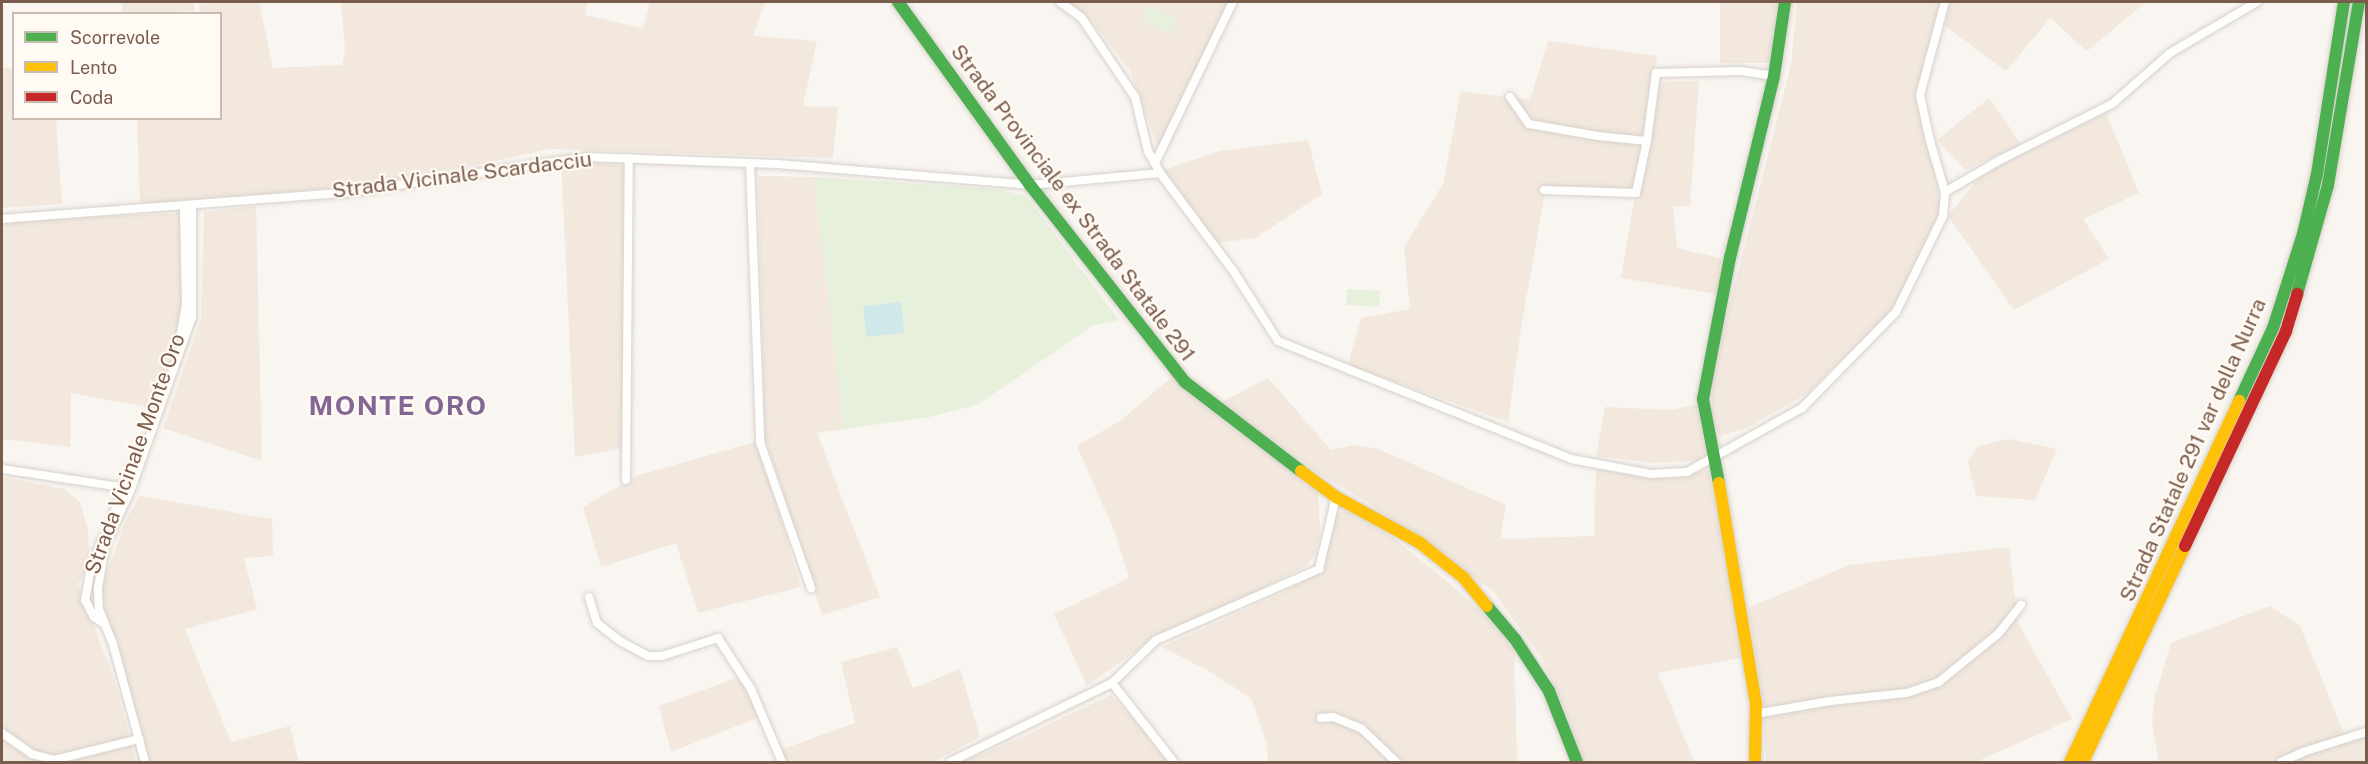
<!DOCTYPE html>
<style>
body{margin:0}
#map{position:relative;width:2368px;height:764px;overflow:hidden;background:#f9f5f0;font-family:"Public Sans",sans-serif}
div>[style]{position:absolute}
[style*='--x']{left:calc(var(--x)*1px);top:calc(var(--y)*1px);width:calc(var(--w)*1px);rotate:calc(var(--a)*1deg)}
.residential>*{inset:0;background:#f2e8de;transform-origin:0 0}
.green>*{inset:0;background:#e7f0db;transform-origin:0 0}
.water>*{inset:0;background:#d0e8ea;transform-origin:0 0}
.roads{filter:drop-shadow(0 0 2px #d7d1cb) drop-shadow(0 0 2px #d7d1cb)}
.street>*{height:8px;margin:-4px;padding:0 4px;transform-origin:4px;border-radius:4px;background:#fefefd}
.fast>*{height:12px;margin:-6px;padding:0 6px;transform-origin:6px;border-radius:6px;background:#4caf50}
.slow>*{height:12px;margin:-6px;padding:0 6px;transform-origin:6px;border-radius:6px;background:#ffc107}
.jam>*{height:12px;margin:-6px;padding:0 6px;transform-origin:6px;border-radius:6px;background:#c62828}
span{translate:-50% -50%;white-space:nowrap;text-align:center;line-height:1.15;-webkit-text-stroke:4.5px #fffaf3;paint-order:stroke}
.street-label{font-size:21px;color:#7a5c4d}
.district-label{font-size:27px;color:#846695;font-weight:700;letter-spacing:1.5px}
.frame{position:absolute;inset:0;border:3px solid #7a5c4d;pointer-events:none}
.legend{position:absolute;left:12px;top:12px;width:210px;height:108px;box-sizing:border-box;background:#fffaf3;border:2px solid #cabbb1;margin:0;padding:8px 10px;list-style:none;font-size:18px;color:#7a5c4d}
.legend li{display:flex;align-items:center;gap:12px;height:30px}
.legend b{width:30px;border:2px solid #cabbb1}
</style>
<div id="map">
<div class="residential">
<div style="clip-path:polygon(122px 2px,194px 2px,195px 11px,122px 13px)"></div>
<div style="clip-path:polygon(226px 2px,259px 2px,273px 68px,342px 65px,345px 49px,341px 2px,588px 2px,585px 15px,643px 28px,650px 2px,765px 2px,753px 36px,817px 41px,803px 106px,838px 107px,833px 158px,551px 149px,475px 165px,347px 187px,140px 204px,137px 119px,220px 118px,220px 14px,200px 13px,199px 4px)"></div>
<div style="clip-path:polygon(1070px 2px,1234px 2px,1161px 155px,1130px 71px,1094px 24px)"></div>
<div style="left:1720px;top:2px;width:60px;height:61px"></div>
<div style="clip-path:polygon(1797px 2px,1942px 2px,1924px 62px,1920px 117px,1938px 186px,1940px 210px,1922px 261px,1894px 308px,1806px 394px,1747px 428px,1720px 436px,1711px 418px,1713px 370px,1791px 65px)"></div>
<div style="clip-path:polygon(1950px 2px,2146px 2px,2087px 51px,2050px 18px,2006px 71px,1945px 26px)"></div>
<div style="clip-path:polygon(1548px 41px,1657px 56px,1653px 82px,1699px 81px,1690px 206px,1673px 206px,1677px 248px,1724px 259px,1716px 294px,1621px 278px,1635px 194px,1546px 187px,1521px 328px,1508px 422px,1348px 365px,1361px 318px,1410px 309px,1404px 247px,1443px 184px,1461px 91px,1530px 100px)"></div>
<div style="clip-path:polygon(2px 68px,13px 68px,14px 118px,56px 119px,62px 204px,2px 208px)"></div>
<div style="clip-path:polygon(1989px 98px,2021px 144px,1965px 170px,1937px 140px)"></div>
<div style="clip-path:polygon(2106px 113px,2139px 193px,2083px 219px,2109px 259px,2014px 310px,1948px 216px,1981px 175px)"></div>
<div style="clip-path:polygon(1308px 140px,1322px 194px,1255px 238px,1217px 243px,1164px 170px,1220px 151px)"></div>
<div style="clip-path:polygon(561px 158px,624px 166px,623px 448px,575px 457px)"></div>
<div style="clip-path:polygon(758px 176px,814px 177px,844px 429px,817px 433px,880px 597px,822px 615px,765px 437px)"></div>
<div style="clip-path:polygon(256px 206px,262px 461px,163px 428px,201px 319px,204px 212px)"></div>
<div style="clip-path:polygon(181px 213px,190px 292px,178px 342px,151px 408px,71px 393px,70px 447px,2px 439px,2px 221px)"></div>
<div style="clip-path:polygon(1173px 376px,1229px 425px,1318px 489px,1320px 530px,1317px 551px,1306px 566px,1224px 608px,1160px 633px,1087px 686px,1054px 614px,1129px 578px,1115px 533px,1077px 446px,1121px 420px)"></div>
<div style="clip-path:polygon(1268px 378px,1331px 450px,1354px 445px,1378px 449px,1506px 505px,1500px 539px,1594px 536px,1596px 469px,1652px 478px,1709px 470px,1745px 657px,1658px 673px,1694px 762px,1584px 762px,1570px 723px,1541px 657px,1493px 591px,1367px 502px,1320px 474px,1220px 403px)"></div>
<div style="clip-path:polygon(1701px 404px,1708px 460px,1653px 463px,1596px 456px,1605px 407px,1669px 410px)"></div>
<div style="clip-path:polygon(2009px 439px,2057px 449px,2035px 500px,1976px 496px,1968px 461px,1978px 446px)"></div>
<div style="clip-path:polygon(758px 441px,801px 587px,698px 613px,676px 543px,601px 567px,583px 507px,636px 476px)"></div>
<div style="clip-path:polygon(2px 477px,64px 489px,80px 502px,88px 530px,90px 564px,78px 583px,115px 682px,136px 762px,2px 762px)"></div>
<div style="clip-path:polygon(140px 496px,272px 519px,273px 556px,244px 558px,257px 609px,185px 629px,231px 742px,290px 726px,299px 762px,147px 762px,104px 612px,102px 586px,126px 520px)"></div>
<div style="clip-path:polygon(1346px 511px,1391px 536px,1449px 583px,1514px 642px,1517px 762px,1268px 762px,1267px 744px,1251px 698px,1207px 670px,1162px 647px,1282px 593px,1321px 571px,1332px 515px)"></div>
<div style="clip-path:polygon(2009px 547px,2018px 623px,2072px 719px,1976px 762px,1766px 762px,1763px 701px,1748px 608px,1849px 565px)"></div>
<div style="clip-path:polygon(2270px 606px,2300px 626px,2347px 741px,2366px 737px,2366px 762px,2159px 762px,2152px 722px,2154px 700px,2171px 643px)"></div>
<div style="clip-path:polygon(897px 647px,913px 688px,960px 669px,980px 737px,933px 762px,786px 762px,780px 750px,855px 723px,841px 662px)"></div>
<div style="clip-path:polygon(739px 677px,762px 716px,671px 752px,659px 706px)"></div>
<div style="clip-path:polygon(1111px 695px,1173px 762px,962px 762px,1022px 737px)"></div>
</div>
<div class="green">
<div style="left:1148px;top:6px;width:32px;height:16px;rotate:24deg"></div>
<div style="clip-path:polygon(814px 177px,995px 189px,1026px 196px,1119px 320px,1092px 326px,979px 404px,930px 417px,844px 429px)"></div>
<div style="left:1347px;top:289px;width:33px;height:16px;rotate:3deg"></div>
</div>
<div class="water">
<div style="left:901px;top:302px;width:31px;height:38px;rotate:84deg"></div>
</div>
<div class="roads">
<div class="street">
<div style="--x:1060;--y:2;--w:26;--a:36"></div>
<div style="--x:1081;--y:17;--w:97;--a:56"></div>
<div style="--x:1135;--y:97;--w:56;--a:76.5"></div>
<div style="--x:1148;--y:151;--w:25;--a:61"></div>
<div style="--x:1160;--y:173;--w:124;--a:53.2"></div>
<div style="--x:1234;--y:272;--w:82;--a:57.5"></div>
<div style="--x:1278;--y:341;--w:316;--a:21.9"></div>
<div style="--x:1571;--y:459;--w:81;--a:10.6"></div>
<div style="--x:1651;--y:474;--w:36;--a:-3"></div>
<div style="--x:1687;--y:472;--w:132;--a:-29.1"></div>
<div style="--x:1802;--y:408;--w:134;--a:-45.6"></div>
<div style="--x:1896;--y:312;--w:107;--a:-63.9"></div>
<div style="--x:1943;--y:216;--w:24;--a:-85"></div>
<div style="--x:1945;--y:192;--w:53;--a:-106.4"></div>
<div style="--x:1930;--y:141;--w:47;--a:-102.3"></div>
<div style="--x:1920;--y:95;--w:96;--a:-75"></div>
<div style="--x:1510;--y:97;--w:33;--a:55"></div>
<div style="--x:1529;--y:124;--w:70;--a:9.9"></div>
<div style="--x:1598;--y:136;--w:49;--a:5.8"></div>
<div style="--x:750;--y:163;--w:279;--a:87.9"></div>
<div style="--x:760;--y:442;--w:155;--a:70.7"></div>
<div style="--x:1155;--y:163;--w:179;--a:-64.2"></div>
<div style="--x:1544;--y:190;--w:92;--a:1.9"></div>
<div style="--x:1636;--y:193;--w:53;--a:-78.1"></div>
<div style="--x:1647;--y:141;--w:69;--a:-82.5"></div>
<div style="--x:1656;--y:73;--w:84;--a:-1.4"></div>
<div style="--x:1740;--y:71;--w:34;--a:8"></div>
<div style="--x:1945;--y:192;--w:64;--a:-30.2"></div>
<div style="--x:2000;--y:160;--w:125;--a:-26.6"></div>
<div style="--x:2112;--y:104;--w:77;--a:-41.3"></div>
<div style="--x:2170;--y:53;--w:101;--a:-30.4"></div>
<div style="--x:2;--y:219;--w:349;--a:-4.4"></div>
<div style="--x:350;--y:192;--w:239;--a:-8.4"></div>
<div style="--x:586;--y:157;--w:191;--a:2.1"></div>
<div style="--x:777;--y:164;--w:254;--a:4.7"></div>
<div style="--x:1030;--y:185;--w:131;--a:-5.3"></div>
<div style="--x:181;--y:333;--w:28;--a:-80"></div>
<div style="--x:186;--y:305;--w:99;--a:-91.2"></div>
<div style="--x:2;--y:469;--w:126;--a:8.6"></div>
<div style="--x:626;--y:480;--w:322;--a:-89.5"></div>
<div style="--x:114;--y:513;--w:53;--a:-67.8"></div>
<div style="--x:103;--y:538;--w:31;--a:112"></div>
<div style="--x:91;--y:567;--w:34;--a:100"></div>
<div style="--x:85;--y:600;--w:19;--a:62"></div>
<div style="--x:94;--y:617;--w:11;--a:34"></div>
<div style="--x:589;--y:597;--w:27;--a:73"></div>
<div style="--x:597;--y:623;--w:29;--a:38"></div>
<div style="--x:620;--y:641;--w:32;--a:28"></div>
<div style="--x:648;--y:656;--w:14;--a:0"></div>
<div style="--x:662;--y:656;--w:59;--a:-17.8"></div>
<div style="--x:718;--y:638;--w:61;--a:57.1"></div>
<div style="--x:751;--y:689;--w:79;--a:67"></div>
<div style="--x:1112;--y:683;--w:100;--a:51.9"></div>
<div style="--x:1755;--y:714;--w:76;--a:-9.8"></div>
<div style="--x:1830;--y:701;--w:77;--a:-5.9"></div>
<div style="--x:1907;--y:693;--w:34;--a:-19"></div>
<div style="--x:1939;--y:682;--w:77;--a:-39.2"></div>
<div style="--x:1999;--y:633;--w:36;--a:-52"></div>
<div style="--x:1321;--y:718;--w:12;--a:-5"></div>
<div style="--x:1333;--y:717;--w:31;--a:22"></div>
<div style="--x:1362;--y:729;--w:47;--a:44.1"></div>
<div style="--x:2;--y:733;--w:37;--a:35"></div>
<div style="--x:32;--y:754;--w:23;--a:15"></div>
<div style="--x:54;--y:760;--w:88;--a:-13.9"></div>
<div style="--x:145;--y:762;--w:122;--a:-105.2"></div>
<div style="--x:113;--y:644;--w:37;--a:-112"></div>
<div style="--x:99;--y:610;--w:22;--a:-93"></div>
<div style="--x:98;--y:588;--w:44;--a:-80.8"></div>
<div style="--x:105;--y:545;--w:62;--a:-65.1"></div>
<div style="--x:131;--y:489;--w:182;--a:-70.5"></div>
<div style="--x:192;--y:317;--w:111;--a:-90"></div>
<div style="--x:950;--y:762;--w:180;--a:-26"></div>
<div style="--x:1112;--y:683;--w:62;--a:-44.3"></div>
<div style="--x:1156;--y:640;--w:178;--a:-23.5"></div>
<div style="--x:1319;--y:569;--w:74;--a:-76.7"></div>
<div style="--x:2281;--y:762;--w:24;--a:-24"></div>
<div style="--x:2303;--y:752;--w:66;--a:-17.6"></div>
</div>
<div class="fast">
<div style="--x:898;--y:2;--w:226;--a:54.2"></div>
<div style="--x:1030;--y:185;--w:251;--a:51.8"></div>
<div style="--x:1185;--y:382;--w:146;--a:37.5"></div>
<div style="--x:2297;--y:294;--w:113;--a:-74.1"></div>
<div style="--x:2328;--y:185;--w:186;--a:-80.4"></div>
<div style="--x:2239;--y:401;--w:81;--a:-65"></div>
<div style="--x:2273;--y:328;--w:99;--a:-72.3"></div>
<div style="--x:2303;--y:234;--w:62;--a:-76.9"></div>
<div style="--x:2317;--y:174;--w:174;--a:-81.1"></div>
<div style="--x:1719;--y:483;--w:86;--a:-100.8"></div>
<div style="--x:1703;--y:399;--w:144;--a:-79.2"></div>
<div style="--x:1730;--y:258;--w:187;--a:-76.4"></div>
<div style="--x:1774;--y:76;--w:75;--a:-81.5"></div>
<div style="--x:1487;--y:606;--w:43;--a:49.7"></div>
<div style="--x:1515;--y:639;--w:62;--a:56.8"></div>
<div style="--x:1549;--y:691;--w:76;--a:68.5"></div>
</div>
<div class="slow">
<div style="--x:1301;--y:471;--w:44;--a:36.6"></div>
<div style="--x:1336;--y:497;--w:96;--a:28.7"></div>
<div style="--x:1420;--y:543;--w:56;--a:38.5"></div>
<div style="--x:1464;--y:578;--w:36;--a:51"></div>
<div style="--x:1719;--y:483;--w:224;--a:80.5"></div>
<div style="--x:1756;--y:704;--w:58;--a:91"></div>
<div style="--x:2070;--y:762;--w:399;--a:-64.9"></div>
<div style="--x:2083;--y:762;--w:239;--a:-64.7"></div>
</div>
<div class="jam">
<div style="--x:2185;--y:546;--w:238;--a:-64.8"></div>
<div style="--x:2286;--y:331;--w:39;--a:-73"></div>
</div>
</div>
<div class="street-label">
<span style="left:462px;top:175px;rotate:-7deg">Strada Vicinale Scardacciu</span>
<span style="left:1073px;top:203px;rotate:53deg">Strada Provinciale ex Strada Statale 291</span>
<span style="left:2193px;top:450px;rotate:-66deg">Strada Statale 291 var della Nurra</span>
<span style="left:135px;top:454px;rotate:-70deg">Strada Vicinale Monte Oro</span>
</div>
<div class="district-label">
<span style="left:398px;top:406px">MONTE ORO</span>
</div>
<div class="frame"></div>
<ul class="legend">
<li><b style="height:8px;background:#4caf50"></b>Scorrevole</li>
<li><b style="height:8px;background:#ffc107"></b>Lento</li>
<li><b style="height:8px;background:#c62828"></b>Coda</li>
</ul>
</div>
